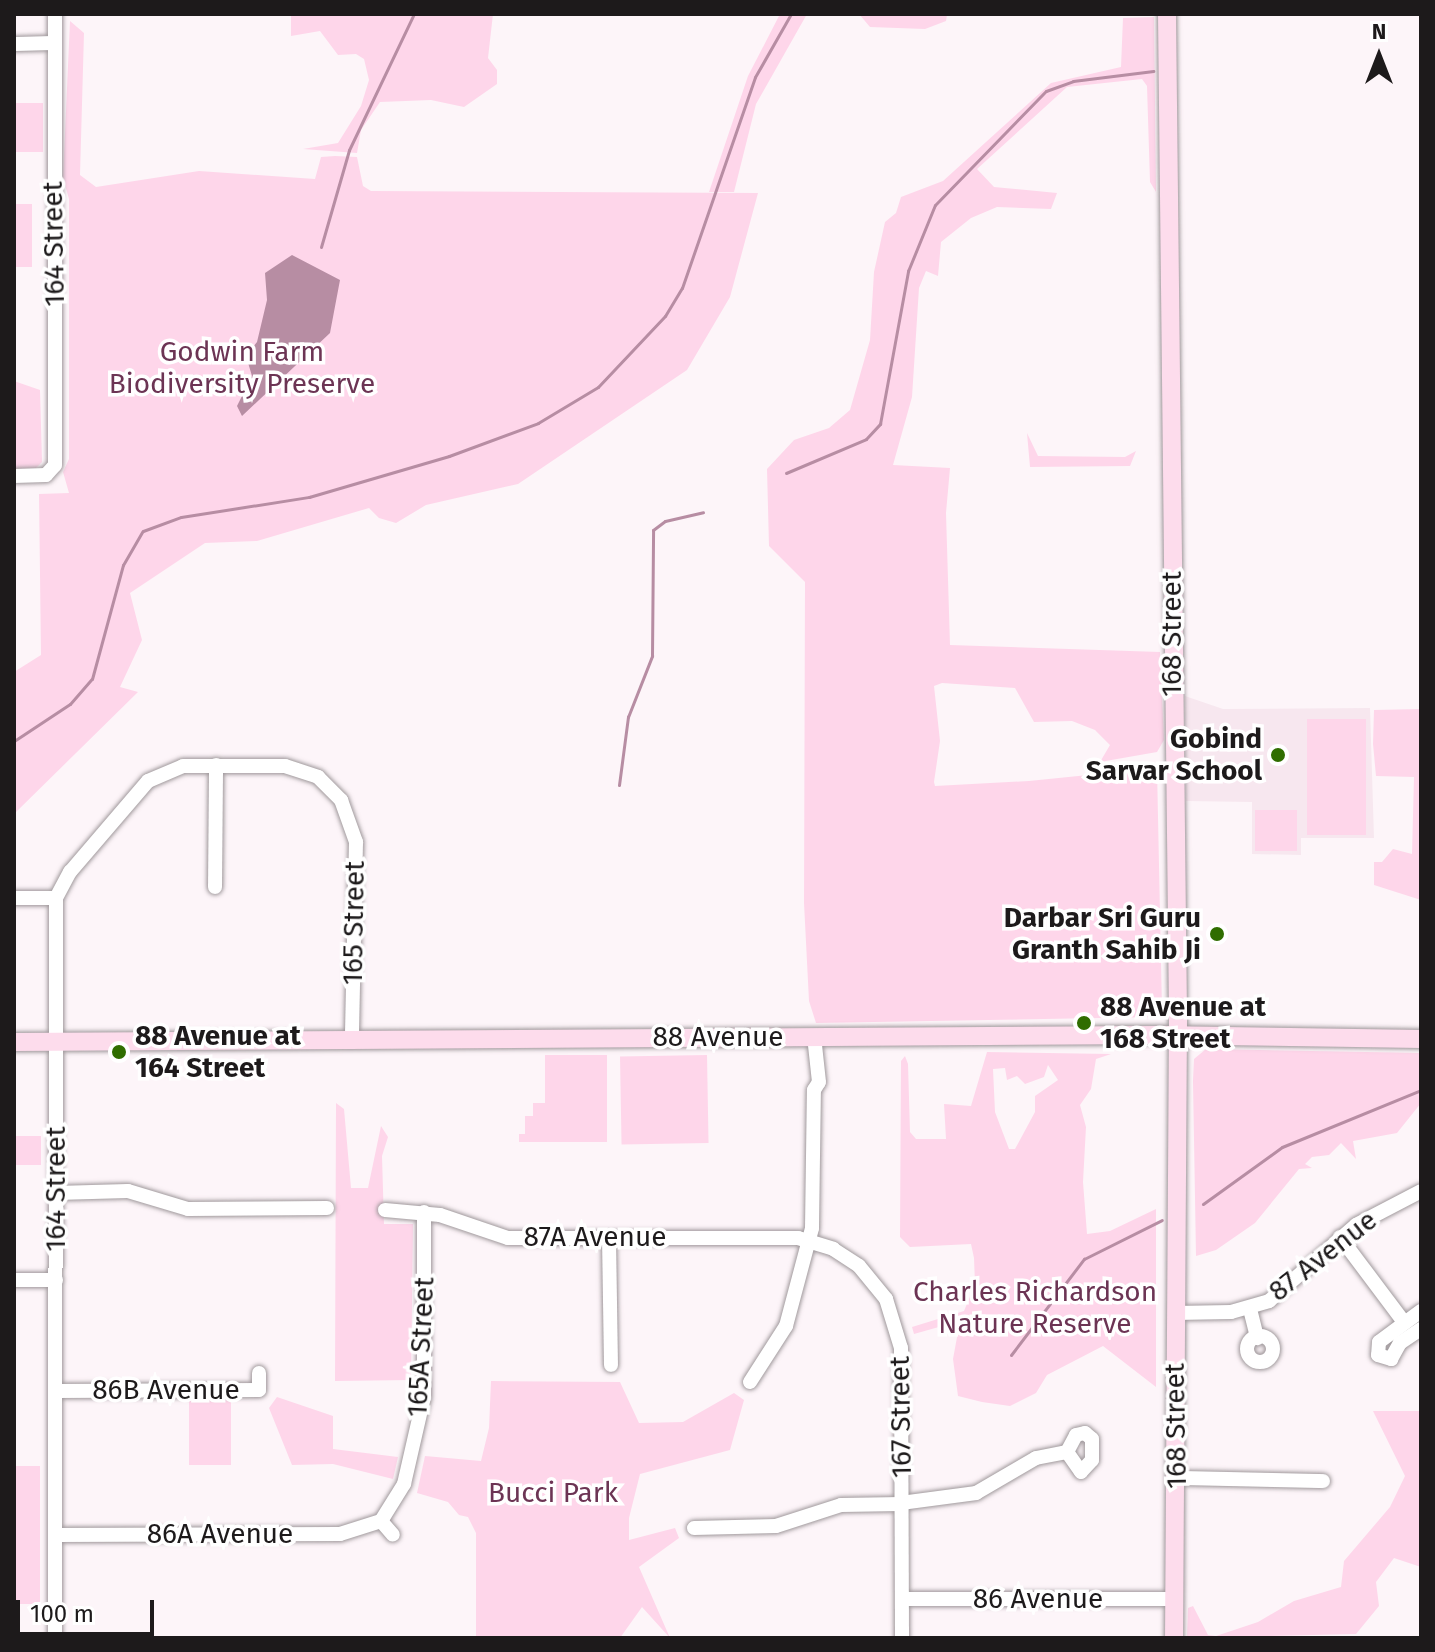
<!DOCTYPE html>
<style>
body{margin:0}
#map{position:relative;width:1435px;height:1652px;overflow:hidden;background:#fdf5f9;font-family:"Fira Sans",sans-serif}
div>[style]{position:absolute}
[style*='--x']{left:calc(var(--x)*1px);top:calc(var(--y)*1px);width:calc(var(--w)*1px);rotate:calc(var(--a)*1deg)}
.built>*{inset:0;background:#f7e7ef}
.green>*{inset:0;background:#fed6ea;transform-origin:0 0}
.water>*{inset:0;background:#b78da3}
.stream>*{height:3px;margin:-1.5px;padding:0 1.5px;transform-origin:1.5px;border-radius:1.5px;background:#b78da3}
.roads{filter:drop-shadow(0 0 2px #a0999c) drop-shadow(0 0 2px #a0999c)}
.minor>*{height:14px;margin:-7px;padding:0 7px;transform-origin:7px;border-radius:7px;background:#fff}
.minor>.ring{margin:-7px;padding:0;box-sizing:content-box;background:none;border:14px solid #fff;border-radius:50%}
.major>*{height:18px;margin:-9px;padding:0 9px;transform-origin:9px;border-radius:9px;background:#fddcec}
.dots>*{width:22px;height:22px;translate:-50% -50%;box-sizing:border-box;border:4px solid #fff;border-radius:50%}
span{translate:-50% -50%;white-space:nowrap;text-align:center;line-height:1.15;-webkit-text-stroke:7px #fff;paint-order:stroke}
.street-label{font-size:28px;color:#1d1a1b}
.park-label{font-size:28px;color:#6c3454}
.poi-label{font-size:28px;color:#1d1a1b;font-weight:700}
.right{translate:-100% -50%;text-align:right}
.left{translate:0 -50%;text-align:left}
.frame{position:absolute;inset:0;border:16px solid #1d1a1b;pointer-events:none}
.north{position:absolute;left:1339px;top:16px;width:80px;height:80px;-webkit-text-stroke:6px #fff;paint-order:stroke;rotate:0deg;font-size:22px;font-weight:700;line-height:32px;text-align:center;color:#1d1a1b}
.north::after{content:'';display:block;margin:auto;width:28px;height:36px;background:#1d1a1b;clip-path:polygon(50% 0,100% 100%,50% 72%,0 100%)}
.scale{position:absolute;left:16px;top:1600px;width:138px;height:36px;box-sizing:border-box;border:4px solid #1d1a1b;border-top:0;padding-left:10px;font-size:24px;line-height:28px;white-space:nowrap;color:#1d1a1b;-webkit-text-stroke:6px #fff;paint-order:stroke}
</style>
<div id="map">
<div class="built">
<div style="clip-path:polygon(1185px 696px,1223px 709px,1370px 708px,1374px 838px,1301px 838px,1301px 855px,1252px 854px,1252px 802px,1186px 801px)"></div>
</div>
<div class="green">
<div style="clip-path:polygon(291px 14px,493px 14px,488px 58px,497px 70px,497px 84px,464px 107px,431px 100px,380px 102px,361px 130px,357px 153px,303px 149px,338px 143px,361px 106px,369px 80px,364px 59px,356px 54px,338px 55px,320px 31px,291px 36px)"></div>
<div style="clip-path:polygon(780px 14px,807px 14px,756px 104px,734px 192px,709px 192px,748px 76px)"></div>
<div style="clip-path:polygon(859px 14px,998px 14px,947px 15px,946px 21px,925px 29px,870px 27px)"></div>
<div style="clip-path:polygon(1154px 17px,1156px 192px,1150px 182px,1147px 86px,1142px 79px,1067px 87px,977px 169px,994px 187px,1057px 193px,1051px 209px,997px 207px,971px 218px,941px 242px,938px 276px,926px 271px,919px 288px,912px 397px,893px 465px,950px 468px,946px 513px,950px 645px,1160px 652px,1164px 740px,1157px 752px,1100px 762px,1110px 745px,1095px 730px,1072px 721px,1034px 722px,1015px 688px,942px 683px,934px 686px,940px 741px,934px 782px,935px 786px,1029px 781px,1157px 768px,1162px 1011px,1157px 1017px,816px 1023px,809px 1001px,804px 903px,805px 582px,769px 546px,767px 469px,794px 440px,829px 428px,850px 410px,870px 340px,874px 272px,885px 222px,896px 213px,901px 197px,943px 181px,1051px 83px,1121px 67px,1123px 18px)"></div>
<div style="clip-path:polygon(70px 21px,84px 33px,80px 175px,96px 187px,199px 171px,315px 179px,321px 157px,335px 156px,357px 157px,363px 186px,371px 191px,758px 193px,730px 297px,687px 370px,518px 484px,426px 505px,396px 523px,379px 518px,369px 508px,257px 541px,205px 543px,130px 593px,142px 640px,120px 687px,138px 692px,14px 814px,14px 672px,41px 655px,39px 494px,69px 493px,63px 472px,69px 459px,69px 199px,63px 178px)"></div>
<div style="left:14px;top:103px;width:29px;height:49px"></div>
<div style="left:14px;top:204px;width:18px;height:63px"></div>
<div style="clip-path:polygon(14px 381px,40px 390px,42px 462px,36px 468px,14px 470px)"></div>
<div style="clip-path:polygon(1027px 433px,1038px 456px,1125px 457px,1136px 451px,1130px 466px,1030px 467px)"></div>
<div style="clip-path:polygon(1421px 709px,1421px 900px,1374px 885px,1374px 862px,1382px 862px,1393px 849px,1412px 854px,1414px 777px,1376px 776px,1373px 744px,1374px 710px)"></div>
<div style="left:1307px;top:719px;width:59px;height:116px"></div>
<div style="left:1255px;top:810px;width:42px;height:41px"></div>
<div style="clip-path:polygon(1206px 1049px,1421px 1053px,1421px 1103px,1397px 1133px,1353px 1141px,1356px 1159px,1341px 1143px,1329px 1155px,1312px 1157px,1305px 1164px,1312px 1168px,1299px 1169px,1255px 1223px,1216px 1250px,1196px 1256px,1193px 1081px,1194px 1059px)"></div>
<div style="clip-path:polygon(evenodd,987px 1052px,1111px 1054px,1096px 1059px,1091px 1089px,1080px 1105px,1086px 1127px,1083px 1182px,1087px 1234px,1110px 1231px,1156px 1209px,1156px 1387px,1103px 1346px,1047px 1375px,1036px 1393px,1010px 1406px,982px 1402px,958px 1396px,953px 1359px,960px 1321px,914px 1334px,912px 1327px,964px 1311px,975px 1284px,974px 1258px,971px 1244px,910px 1247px,900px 1237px,901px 1061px,905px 1056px,908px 1064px,910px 1132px,916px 1139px,946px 1139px,944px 1104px,971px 1106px,987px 1052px,1048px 1065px,1058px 1080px,1035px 1096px,1035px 1112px,1015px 1149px,1009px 1149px,995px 1112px,993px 1069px,1005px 1068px,1007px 1080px,1017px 1076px,1025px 1084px,1044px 1077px,1048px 1065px)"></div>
<div style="clip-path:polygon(545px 1055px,607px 1055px,607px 1142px,519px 1142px,519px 1134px,525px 1134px,525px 1116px,533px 1116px,533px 1103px,545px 1103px)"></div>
<div style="left:707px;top:1055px;width:88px;height:87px;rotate:89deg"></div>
<div style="clip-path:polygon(336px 1103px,344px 1109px,351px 1188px,368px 1188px,381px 1126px,388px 1137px,382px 1156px,384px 1224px,413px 1224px,411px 1380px,335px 1381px)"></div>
<div style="left:14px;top:1136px;width:27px;height:29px"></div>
<div style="clip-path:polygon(491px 1381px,620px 1382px,639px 1423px,683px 1422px,734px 1393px,744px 1400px,730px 1450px,640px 1474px,629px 1518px,629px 1540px,675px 1528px,679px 1538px,639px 1567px,670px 1638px,642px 1607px,620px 1638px,476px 1638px,476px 1533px,468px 1517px,459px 1515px,448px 1502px,417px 1493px,425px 1456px,481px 1461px,489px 1428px)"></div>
<div style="left:189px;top:1396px;width:42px;height:69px"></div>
<div style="clip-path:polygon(277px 1397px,333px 1416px,333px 1449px,398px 1457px,393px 1479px,333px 1464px,292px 1465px,269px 1408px)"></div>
<div style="clip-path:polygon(1373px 1411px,1421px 1411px,1421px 1567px,1394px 1558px,1376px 1582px,1379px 1606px,1356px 1634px,1187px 1638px,1188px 1608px,1193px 1606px,1208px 1635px,1216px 1636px,1258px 1622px,1294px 1601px,1341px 1587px,1344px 1561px,1390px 1507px,1405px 1476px)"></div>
<div style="left:14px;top:1466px;width:26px;height:138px"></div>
</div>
<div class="water">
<div style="clip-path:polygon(292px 255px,340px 280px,330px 333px,242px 416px,237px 406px,252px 376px,246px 356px,257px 342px,267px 300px,265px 273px)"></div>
</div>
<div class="stream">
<div style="--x:321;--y:247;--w:101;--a:-73.9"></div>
<div style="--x:349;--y:150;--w:151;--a:-64.5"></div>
<div style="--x:786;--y:473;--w:87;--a:-23"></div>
<div style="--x:866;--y:439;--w:21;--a:-47"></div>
<div style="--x:880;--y:424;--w:156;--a:-79.6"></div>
<div style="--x:908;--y:271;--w:71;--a:-67.8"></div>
<div style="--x:935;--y:205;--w:159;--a:-45.8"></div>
<div style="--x:1046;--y:91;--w:29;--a:-20"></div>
<div style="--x:1073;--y:81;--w:81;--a:-7.1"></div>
<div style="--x:14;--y:741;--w:67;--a:-33.5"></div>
<div style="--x:70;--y:704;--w:33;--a:-49"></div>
<div style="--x:92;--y:679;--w:118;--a:-74.8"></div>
<div style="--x:123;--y:565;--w:39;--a:-60"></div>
<div style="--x:143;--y:531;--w:40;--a:-20.2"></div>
<div style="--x:181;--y:517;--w:130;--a:-8.9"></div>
<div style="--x:309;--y:497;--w:146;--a:-16.3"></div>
<div style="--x:449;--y:456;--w:95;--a:-20.3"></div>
<div style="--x:538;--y:423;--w:70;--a:-31"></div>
<div style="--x:598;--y:387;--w:98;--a:-46.7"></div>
<div style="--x:665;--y:316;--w:33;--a:-59"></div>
<div style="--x:682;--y:288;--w:223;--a:-70.9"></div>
<div style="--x:755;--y:77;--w:73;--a:-60.3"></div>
<div style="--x:619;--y:785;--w:69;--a:-82.5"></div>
<div style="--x:628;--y:717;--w:66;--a:-68.5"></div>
<div style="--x:652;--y:656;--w:126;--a:-89.5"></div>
<div style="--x:653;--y:530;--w:15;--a:-37"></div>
<div style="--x:665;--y:521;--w:39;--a:-13"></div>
<div style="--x:1203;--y:1204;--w:97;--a:-35.8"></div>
<div style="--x:1282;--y:1147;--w:150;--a:-22.3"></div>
<div style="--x:1011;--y:1355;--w:121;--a:-52.8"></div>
<div style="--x:1084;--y:1259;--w:87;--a:-26.6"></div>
</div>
<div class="roads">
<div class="minor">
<div style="--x:14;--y:44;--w:40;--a:-1.4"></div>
<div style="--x:14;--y:476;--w:32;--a:-2"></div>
<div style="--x:46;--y:475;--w:13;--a:-48"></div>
<div style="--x:55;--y:465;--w:451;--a:-90"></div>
<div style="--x:215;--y:887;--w:122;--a:-89.5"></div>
<div style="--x:14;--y:898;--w:42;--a:0"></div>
<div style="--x:56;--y:1193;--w:72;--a:-1.6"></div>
<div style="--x:128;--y:1191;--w:63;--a:16.7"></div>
<div style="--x:188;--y:1209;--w:139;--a:-0.4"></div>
<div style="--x:385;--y:1210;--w:55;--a:5.2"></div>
<div style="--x:440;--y:1215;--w:72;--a:18.7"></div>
<div style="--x:508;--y:1238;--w:290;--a:0"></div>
<div style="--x:798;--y:1238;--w:37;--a:17"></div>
<div style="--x:833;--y:1249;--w:31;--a:33"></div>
<div style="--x:859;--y:1266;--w:43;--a:50.7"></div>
<div style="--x:886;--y:1299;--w:51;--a:73"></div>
<div style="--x:901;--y:1348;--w:290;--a:89.8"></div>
<div style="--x:1340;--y:1237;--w:105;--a:53.1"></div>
<div style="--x:609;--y:1238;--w:127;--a:89.1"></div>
<div style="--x:14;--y:1280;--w:42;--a:0"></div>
<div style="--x:1250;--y:1309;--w:30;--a:76"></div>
<div style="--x:1421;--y:1311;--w:52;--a:143.6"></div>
<div style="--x:1379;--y:1342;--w:13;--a:94"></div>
<div style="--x:1378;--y:1355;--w:14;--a:17"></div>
<div style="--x:1391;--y:1359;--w:18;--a:-61"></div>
<div style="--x:1400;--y:1343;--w:25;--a:-34"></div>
<div style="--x:1175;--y:1313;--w:56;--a:-1"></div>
<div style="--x:1231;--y:1312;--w:40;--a:-16"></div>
<div style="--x:1269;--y:1301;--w:116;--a:-41.1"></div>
<div style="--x:1356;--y:1225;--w:73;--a:-27.6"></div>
<div class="ring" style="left:1247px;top:1336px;width:12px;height:12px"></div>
<div style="--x:750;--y:1382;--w:67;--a:-57.3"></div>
<div style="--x:786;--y:1326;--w:101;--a:-75.1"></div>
<div style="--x:812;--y:1228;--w:138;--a:-89.2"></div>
<div style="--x:814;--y:1090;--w:9;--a:-58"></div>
<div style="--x:819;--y:1082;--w:46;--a:-96.2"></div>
<div style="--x:56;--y:1391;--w:203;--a:-0.3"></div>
<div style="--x:259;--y:1390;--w:17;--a:-90"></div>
<div style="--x:1085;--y:1433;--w:9;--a:41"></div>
<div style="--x:1092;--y:1439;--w:21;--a:90"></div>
<div style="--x:1092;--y:1460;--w:16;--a:133"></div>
<div style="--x:1081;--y:1472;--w:24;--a:-125"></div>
<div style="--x:1067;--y:1452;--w:19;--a:-62"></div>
<div style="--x:1076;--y:1435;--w:9;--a:-13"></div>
<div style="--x:1178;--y:1478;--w:145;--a:1.2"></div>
<div style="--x:901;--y:1503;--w:76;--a:-7.6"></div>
<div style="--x:976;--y:1493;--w:69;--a:-30.3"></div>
<div style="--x:1036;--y:1458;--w:32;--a:-11"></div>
<div style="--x:381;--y:1521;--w:18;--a:49"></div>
<div style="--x:694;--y:1528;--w:82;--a:-1.4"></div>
<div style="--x:776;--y:1526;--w:68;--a:-17.9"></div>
<div style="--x:841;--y:1505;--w:60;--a:-1"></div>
<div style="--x:55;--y:1535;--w:285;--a:-0.2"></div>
<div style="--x:340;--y:1534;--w:43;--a:-17.6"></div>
<div style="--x:381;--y:1521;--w:44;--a:-58.1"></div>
<div style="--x:404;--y:1484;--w:89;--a:-77.1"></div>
<div style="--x:424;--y:1397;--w:185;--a:-90"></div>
<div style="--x:902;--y:1599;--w:272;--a:0"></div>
<div style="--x:55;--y:1638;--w:740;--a:-89.92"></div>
<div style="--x:56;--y:898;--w:30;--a:-62"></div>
<div style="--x:70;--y:872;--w:120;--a:-49.4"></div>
<div style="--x:148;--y:781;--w:38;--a:-23"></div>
<div style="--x:183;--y:766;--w:102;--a:0"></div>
<div style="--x:285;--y:766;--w:35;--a:18"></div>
<div style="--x:318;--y:777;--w:33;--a:45"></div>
<div style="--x:341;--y:800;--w:45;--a:70.3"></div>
<div style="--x:356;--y:842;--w:197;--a:91.2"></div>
</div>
<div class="major">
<div style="--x:1167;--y:14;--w:1007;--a:89.37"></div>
<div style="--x:1178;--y:1021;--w:617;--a:90.37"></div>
<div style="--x:14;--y:1042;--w:1145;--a:-0.35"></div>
<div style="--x:1159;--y:1035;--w:262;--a:0.9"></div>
</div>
</div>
<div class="dots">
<div style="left:1278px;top:755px;background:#306d00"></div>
<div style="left:1217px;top:934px;background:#306d00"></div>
<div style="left:1084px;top:1023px;background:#306d00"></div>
<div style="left:119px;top:1052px;background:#306d00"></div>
</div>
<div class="street-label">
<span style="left:54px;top:244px;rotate:-91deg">164 Street</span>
<span style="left:1172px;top:634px;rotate:-90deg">168 Street</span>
<span style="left:354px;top:923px;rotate:-89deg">165 Street</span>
<span style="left:718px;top:1037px">88 Avenue</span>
<span style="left:56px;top:1189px;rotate:-90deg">164 Street</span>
<span style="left:595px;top:1237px">87A Avenue</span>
<span style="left:1323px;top:1256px;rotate:-38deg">87 Avenue</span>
<span style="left:421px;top:1347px;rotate:-87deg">165A Street</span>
<span style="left:166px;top:1390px">86B Avenue</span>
<span style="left:901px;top:1417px;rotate:-91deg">167 Street</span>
<span style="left:1176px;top:1426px;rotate:-91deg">168 Street</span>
<span style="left:220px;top:1534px">86A Avenue</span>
<span style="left:1038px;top:1599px">86 Avenue</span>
</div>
<div class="park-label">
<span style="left:242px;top:368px">Godwin Farm<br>Biodiversity Preserve</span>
<span style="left:1035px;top:1308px">Charles Richardson<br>Nature Reserve</span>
<span style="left:553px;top:1493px">Bucci Park</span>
</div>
<div class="poi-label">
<span class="right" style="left:1262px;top:755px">Gobind<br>Sarvar School</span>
<span class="right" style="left:1201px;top:934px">Darbar Sri Guru<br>Granth Sahib Ji</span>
<span class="left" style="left:1100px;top:1023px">88 Avenue at<br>168 Street</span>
<span class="left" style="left:135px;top:1052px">88 Avenue at<br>164 Street</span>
</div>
<div class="frame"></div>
<div class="north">N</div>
<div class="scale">100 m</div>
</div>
